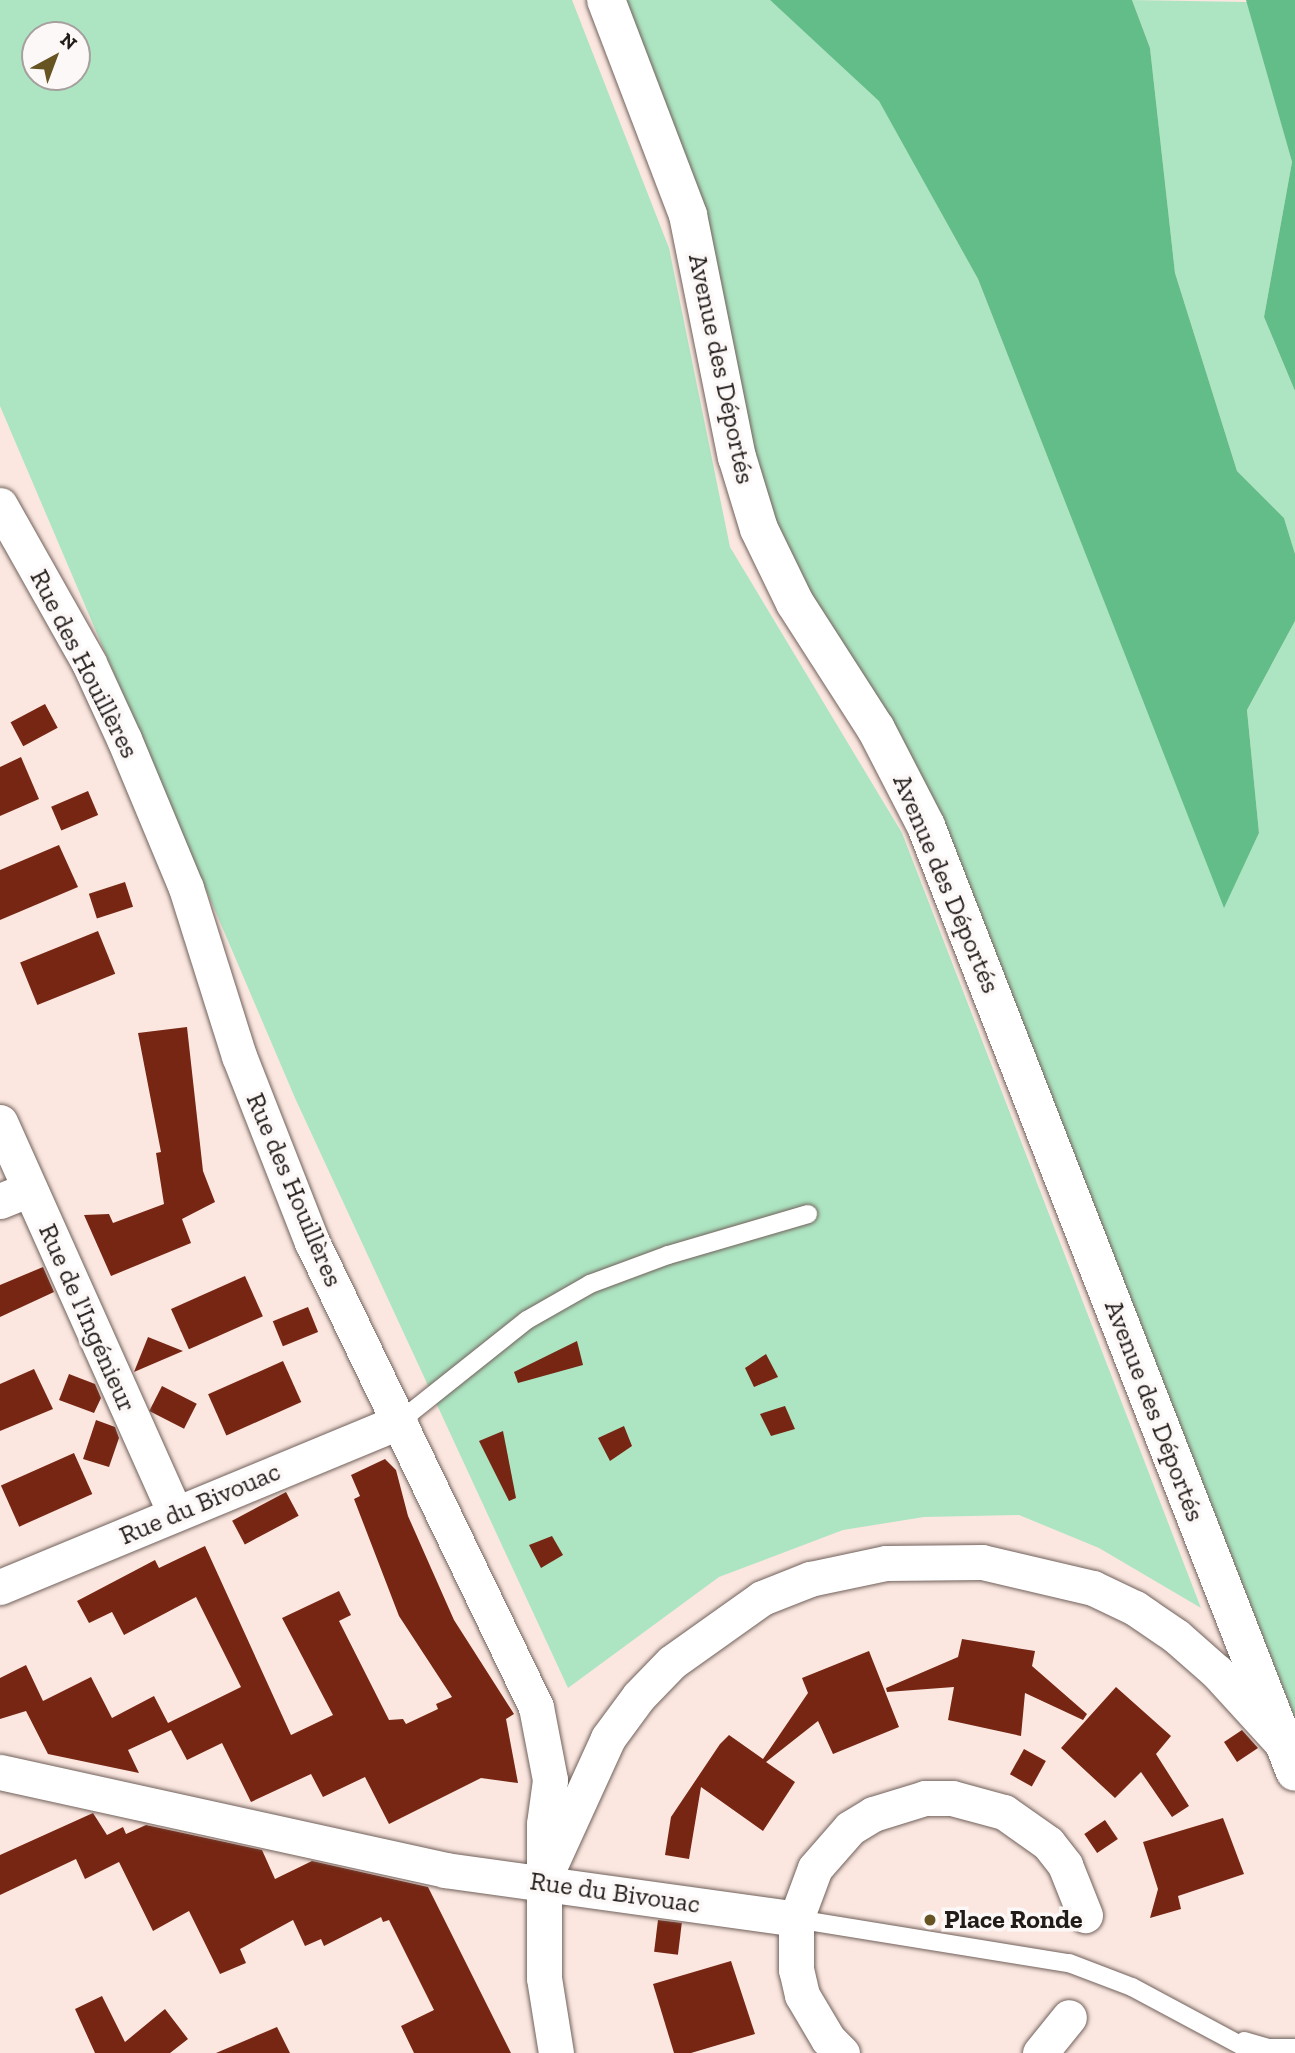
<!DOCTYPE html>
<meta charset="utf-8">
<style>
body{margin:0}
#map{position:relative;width:1295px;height:2053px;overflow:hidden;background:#fbe7e0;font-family:"Zilla Slab",serif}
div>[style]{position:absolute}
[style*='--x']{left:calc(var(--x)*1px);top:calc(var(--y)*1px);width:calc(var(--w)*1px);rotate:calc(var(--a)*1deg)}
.green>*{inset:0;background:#ade5c2}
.forest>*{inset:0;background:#62bd89}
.building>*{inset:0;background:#762613;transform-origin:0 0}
.roads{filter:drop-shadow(0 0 2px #71615b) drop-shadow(0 0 2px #71615b)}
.service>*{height:18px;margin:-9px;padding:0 9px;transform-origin:9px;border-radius:9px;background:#fff}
.minor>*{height:35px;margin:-17.5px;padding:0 17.5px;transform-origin:17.5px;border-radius:17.5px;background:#fff}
.tertiary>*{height:38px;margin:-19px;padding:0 19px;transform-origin:19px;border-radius:19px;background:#fff}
.dots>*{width:19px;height:19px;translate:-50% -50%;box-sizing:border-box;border:4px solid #fcf8f7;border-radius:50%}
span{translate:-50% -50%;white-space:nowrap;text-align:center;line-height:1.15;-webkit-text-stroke:7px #fcf8f7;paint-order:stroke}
.street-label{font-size:26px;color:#221c19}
.poi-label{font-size:26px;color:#221c19;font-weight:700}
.left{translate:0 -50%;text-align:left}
.north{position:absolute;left:21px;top:21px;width:70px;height:70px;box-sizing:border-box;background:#fcf8f7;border:2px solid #a5a09e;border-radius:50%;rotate:41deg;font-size:19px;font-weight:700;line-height:28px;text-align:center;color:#221c19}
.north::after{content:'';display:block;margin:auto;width:24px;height:32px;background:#665422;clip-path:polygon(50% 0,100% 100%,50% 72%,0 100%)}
</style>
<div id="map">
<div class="green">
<div style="clip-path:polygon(evenodd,0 0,572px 0,669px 248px,730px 547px,902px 833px,1201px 1608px,1099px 1548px,1019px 1515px,924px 1517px,843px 1530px,719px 1577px,568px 1688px,295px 1098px,0 406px,0 0,35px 35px,77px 35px,77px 77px,35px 77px,35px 35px)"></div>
<div style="clip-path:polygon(621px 0,770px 0,879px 100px,978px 279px,1224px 907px,1259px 833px,1247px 710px,1295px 621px,1295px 1718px,943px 823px,806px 592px,770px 520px)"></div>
<div style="clip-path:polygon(1132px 0,1247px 2px,1292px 162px,1264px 317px,1295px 391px,1295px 554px,1284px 518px,1237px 471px,1175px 273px,1150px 48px)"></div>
</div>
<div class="forest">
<div style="clip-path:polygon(770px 0,1132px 0,1150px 48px,1175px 273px,1237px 471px,1284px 518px,1295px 554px,1295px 621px,1247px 710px,1259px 833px,1224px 908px,978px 279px,879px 101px)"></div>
<div style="clip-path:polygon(1246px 0,1295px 0,1295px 391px,1264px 317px,1292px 162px)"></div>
</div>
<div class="building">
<div style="left:45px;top:704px;width:27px;height:39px;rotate:62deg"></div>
<div style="clip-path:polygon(21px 757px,39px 799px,0 816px,0 767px)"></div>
<div style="left:88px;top:791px;width:26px;height:40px;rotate:67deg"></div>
<div style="clip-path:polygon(59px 845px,78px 887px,0 920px,0 870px)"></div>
<div style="left:125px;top:882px;width:26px;height:38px;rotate:72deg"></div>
<div style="left:98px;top:931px;width:46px;height:84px;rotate:68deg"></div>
<div style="clip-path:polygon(187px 1027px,203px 1171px,215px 1202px,182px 1219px,191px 1243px,111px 1276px,84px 1215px,109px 1214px,113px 1223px,164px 1204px,156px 1153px,161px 1152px,138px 1033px)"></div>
<div style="clip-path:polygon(43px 1267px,54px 1292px,0 1317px,0 1285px)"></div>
<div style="left:245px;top:1276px;width:44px;height:81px;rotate:66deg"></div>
<div style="left:308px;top:1307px;width:27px;height:38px;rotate:68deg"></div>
<div style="clip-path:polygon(148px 1337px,183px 1351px,134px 1372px)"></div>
<div style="clip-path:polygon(577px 1341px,583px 1365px,518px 1383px,514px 1372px)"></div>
<div style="clip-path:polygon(766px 1354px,778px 1377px,754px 1387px,745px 1368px)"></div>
<div style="left:283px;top:1361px;width:45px;height:82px;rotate:66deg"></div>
<div style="clip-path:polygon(34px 1369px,53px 1409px,0 1431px,0 1384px)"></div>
<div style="clip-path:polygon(69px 1374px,95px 1384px,101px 1398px,94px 1413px,59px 1400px)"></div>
<div style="left:162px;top:1386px;width:39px;height:28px;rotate:27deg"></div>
<div style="clip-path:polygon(785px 1406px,795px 1429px,771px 1436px,760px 1414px)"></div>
<div style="clip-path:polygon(96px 1420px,115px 1427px,119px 1438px,109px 1467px,83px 1459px)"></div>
<div style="clip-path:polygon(624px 1426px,632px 1446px,610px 1461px,598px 1438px)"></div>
<div style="clip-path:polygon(503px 1431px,516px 1498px,509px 1501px,479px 1441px)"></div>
<div style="left:74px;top:1453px;width:45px;height:80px;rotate:66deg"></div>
<div style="clip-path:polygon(385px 1459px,396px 1470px,408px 1516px,454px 1620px,514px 1714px,506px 1719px,518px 1783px,481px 1778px,389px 1824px,365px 1777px,323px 1797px,311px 1774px,251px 1802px,222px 1743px,187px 1760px,171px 1730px,128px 1750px,139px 1773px,48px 1754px,26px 1711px,0 1719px,0 1678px,26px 1665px,43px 1701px,91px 1677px,112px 1718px,154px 1696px,168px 1723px,241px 1687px,196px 1597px,124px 1635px,112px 1612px,89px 1623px,77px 1601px,155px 1560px,159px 1568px,205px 1546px,291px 1735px,333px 1715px,282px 1618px,339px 1591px,351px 1615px,339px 1621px,389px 1720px,403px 1719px,406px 1724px,438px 1709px,436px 1704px,452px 1697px,399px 1616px,354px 1499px,360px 1496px,351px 1475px)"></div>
<div style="left:286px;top:1492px;width:27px;height:61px;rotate:62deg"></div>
<div style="clip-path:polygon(552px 1536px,563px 1555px,541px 1568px,529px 1545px)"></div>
<div style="clip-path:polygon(962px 1639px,1035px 1651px,1032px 1666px,1087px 1714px,1083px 1720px,1025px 1693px,1021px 1736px,948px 1720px,954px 1687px,887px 1692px,886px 1688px,958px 1657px)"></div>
<div style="clip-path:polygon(869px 1651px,899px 1727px,833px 1754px,818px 1721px,766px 1762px,795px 1782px,763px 1831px,701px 1787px,689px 1859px,665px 1855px,671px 1817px,720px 1744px,729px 1735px,763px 1759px,808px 1693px,802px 1678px)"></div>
<div style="clip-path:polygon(1116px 1687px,1171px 1736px,1156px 1754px,1189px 1806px,1172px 1817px,1141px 1772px,1115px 1798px,1061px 1748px)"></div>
<div style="clip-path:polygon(1242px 1730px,1258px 1748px,1237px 1762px,1224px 1742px)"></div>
<div style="left:1024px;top:1749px;width:25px;height:29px;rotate:29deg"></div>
<div style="clip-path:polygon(93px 1813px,107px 1835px,123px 1827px,126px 1834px,146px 1825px,262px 1850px,275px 1879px,312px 1861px,428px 1887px,511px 2053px,414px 2053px,401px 2026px,434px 2010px,389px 1920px,383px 1922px,381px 1917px,324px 1946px,321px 1939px,305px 1946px,293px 1920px,240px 1949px,246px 1963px,220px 1974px,189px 1911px,153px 1931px,119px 1862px,85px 1879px,76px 1859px,0 1895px,0 1855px)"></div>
<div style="clip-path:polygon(1223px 1818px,1244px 1874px,1178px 1896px,1181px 1909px,1150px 1918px,1158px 1889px,1143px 1842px)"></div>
<div style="left:1105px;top:1820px;width:23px;height:25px;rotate:56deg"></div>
<div style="left:658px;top:1920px;width:24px;height:32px;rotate:7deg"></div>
<div style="clip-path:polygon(731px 1961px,755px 2034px,691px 2053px,674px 2053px,653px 1984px)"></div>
<div style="clip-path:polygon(102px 1996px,125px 2042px,165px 2009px,188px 2039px,170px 2053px,95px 2053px,75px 2009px)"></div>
<div style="clip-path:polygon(277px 2027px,290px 2053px,216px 2053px)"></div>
</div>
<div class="roads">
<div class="service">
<div style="--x:400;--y:1421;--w:162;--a:-38.5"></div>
<div style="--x:527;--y:1320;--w:73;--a:-29.7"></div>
<div style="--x:590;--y:1284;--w:83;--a:-20.4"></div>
<div style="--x:668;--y:1255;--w:146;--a:-16.3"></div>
<div style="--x:796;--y:1919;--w:277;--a:9.2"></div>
<div style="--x:1069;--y:1963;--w:67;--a:20.9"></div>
<div style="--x:1132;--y:1987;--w:140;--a:28.2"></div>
<div style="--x:1244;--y:2041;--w:25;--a:16"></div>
<div style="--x:1268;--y:2048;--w:27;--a:0"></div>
</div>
<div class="minor">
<div style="--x:0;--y:505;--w:181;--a:60.6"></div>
<div style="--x:89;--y:663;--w:84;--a:65.3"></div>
<div style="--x:124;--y:739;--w:161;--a:67.4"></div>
<div style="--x:186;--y:888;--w:176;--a:72.5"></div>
<div style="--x:239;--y:1056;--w:200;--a:68.6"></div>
<div style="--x:312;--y:1242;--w:516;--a:64.28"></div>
<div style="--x:536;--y:1707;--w:74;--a:79.1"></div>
<div style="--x:550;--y:1780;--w:44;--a:97.8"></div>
<div style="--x:544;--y:1824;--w:154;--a:90"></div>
<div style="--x:544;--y:1978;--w:76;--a:80.9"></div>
<div style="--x:0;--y:1122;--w:428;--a:65.9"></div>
<div style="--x:0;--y:1201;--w:32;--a:-22"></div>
<div style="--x:0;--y:1587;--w:433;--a:-22.5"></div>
<div style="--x:0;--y:1772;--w:456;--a:12.4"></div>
<div style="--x:445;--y:1870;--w:354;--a:7.9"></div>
<div style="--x:552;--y:1861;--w:135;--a:-65.5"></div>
<div style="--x:608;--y:1738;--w:52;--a:-53.6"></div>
<div style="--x:639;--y:1696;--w:47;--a:-45.9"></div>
<div style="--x:672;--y:1662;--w:110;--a:-35.4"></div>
<div style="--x:762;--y:1598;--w:52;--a:-21.6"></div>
<div style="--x:810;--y:1579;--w:78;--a:-11.9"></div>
<div style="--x:886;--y:1563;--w:96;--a:-0.6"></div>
<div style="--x:982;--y:1562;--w:114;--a:13.2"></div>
<div style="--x:1093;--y:1588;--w:47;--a:25.5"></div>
<div style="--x:1135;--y:1608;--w:50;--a:34.3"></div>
<div style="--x:1176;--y:1636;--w:55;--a:41.3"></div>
<div style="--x:1217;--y:1672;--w:95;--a:47.6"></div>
<div style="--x:842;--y:2053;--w:20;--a:-135"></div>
<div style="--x:828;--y:2039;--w:51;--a:-120.6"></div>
<div style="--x:802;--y:1995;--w:26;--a:-103"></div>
<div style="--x:796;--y:1970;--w:51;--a:-90"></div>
<div style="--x:796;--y:1919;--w:54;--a:-69.6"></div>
<div style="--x:815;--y:1868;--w:53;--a:-48.8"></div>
<div style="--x:850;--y:1828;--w:27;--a:-31"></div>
<div style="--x:873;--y:1814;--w:54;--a:-17.1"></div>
<div style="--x:925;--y:1798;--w:27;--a:0"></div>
<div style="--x:952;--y:1798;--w:54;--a:15.1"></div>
<div style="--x:1004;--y:1812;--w:54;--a:35.2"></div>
<div style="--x:1048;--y:1843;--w:28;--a:52"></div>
<div style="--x:1065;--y:1865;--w:54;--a:68.2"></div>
<div style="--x:1040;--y:2053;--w:46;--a:-51.1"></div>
</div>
<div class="tertiary">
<div style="--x:606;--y:0;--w:230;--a:69.1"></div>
<div style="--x:688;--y:215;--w:247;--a:78.6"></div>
<div style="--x:737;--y:457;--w:75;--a:73"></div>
<div style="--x:759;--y:529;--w:82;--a:64.1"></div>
<div style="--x:795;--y:603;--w:150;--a:57.3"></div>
<div style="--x:876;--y:729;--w:109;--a:62.7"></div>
<div style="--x:926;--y:826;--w:1015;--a:68.69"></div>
</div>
</div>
<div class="dots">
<div style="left:930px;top:1920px;background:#665422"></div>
</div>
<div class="street-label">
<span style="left:721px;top:369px;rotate:78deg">Avenue des Déportés</span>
<span style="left:84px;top:664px;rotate:63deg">Rue des Houillères</span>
<span style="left:946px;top:884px;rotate:67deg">Avenue des Déportés</span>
<span style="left:294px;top:1190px;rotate:67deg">Rue des Houillères</span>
<span style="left:87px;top:1318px;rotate:66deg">Rue de l'Ingénieur</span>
<span style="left:1154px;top:1411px;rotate:69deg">Avenue des Déportés</span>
<span style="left:200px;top:1504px;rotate:-23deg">Rue du Bivouac</span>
<span style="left:615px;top:1893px;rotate:8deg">Rue du Bivouac</span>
</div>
<div class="poi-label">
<span class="left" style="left:944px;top:1920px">Place Ronde</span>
</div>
<div class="north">N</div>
</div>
